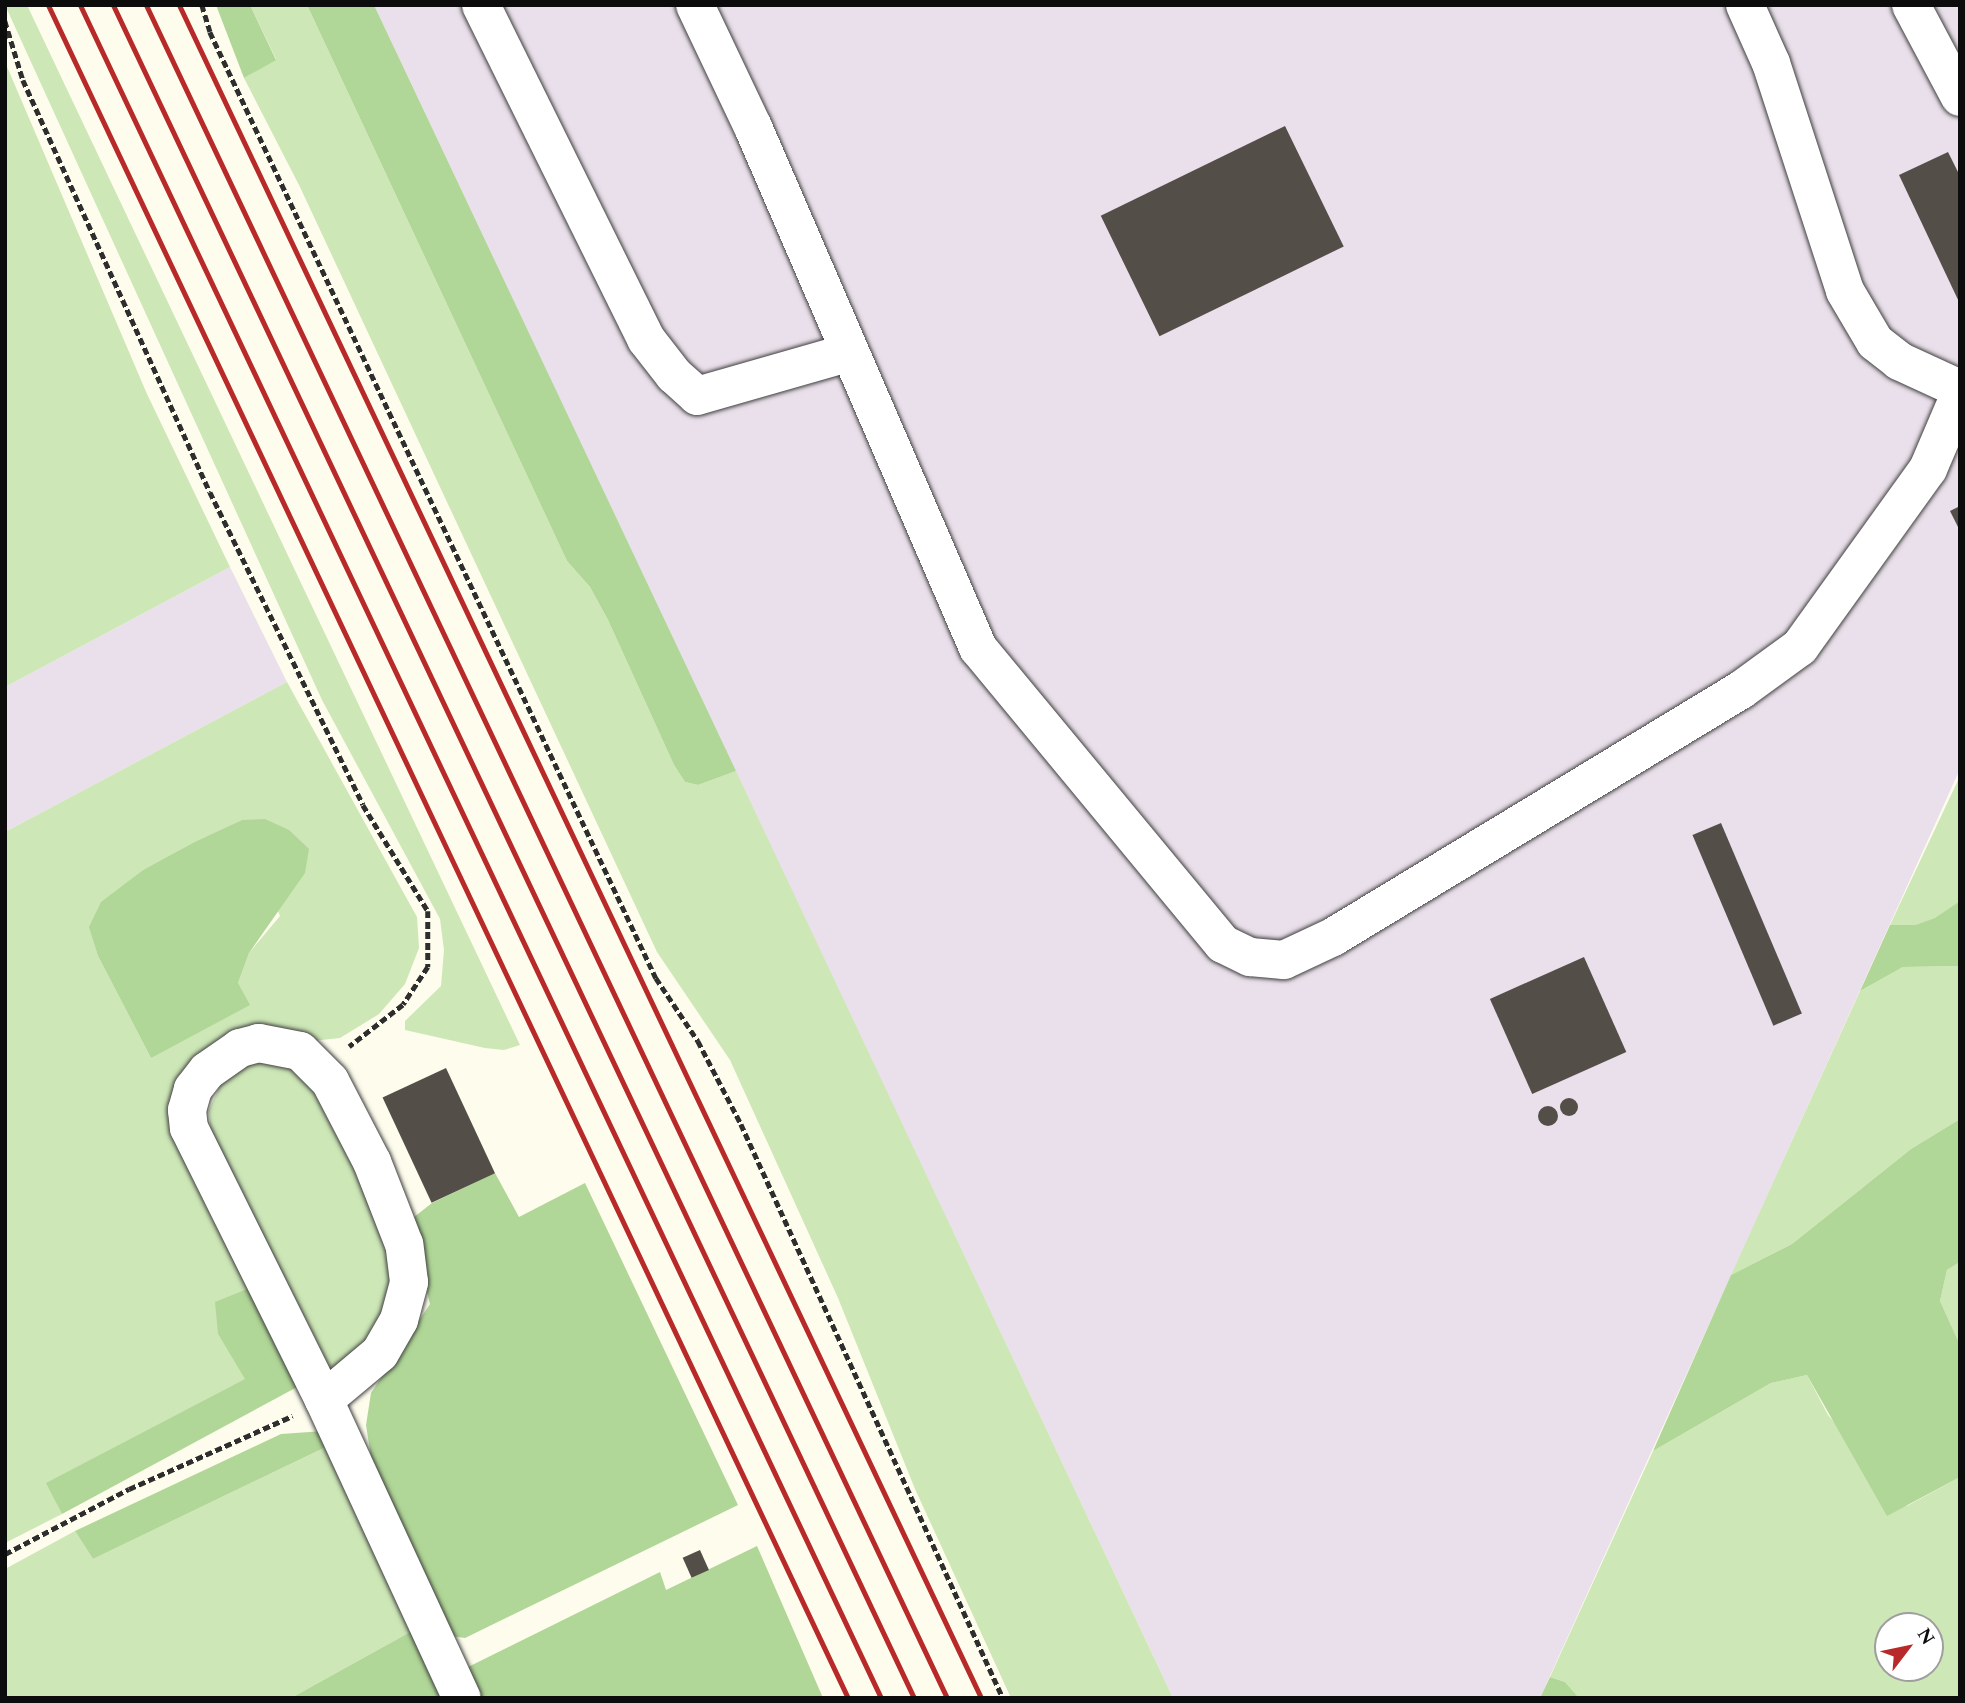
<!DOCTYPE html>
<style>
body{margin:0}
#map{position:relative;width:1965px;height:1703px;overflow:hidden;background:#fefcec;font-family:Spectral,serif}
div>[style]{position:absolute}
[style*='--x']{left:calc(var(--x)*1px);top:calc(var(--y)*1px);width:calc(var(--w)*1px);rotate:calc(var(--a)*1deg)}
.industrial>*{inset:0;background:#eae0eb}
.green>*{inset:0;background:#cde7b7}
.forest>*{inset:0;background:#b0d797}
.building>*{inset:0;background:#544e49;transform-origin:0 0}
.round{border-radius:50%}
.path>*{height:4.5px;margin-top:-2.25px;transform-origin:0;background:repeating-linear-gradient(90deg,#2e2e2e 0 7px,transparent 0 10.5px)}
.roads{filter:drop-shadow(0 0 2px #3f3f3f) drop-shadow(0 0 2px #3f3f3f)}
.minor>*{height:38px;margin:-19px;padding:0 19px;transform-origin:19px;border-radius:19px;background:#fff}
.rail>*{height:5px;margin:-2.5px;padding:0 2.5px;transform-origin:2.5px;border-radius:2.5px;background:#b72a29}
span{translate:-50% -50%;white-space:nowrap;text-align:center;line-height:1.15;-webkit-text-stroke:7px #fff;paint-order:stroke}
.frame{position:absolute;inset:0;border:7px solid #0c0c0c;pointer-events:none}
.north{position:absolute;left:1874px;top:1612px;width:70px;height:70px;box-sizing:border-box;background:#fff;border:2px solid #9e9e9e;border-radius:50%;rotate:58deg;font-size:19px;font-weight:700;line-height:28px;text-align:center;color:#0c0c0c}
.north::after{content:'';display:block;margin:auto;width:24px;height:32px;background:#b72a29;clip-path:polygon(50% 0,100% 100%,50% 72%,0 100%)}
</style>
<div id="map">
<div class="industrial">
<div style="clip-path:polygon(374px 5px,1960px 5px,1960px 769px,1540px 1698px,1173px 1698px)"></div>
<div style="clip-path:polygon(230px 567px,287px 682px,5px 832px,5px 687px)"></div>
</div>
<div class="green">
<div style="clip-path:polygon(5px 5px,27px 5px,520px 1045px,504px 1050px,485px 1048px,405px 1030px,405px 1021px,441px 986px,444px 950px,440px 919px,322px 700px)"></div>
<div style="clip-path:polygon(250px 5px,307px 5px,567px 561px,590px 587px,608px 620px,674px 765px,685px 782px,698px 785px,736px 771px,1173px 1698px,1011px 1698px,915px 1489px,838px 1298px,730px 1060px,657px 952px,300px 187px,244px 78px,276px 59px)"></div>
<div style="clip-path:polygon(5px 62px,147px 394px,230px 567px,5px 687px)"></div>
<div style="clip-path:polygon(evenodd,287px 682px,417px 917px,419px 948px,405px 984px,379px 1014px,340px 1038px,312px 1041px,185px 1080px,252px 1287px,218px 1334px,246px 1379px,47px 1483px,62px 1514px,5px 1543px,5px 832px,287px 682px,242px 820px,280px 916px,249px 953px,238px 983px,151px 1058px,98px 956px,90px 928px,102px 902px,143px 870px,242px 820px)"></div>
<div style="clip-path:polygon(1960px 776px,1960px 901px,1936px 918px,1915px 925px,1890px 925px)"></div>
<div style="clip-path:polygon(1960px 966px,1960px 1119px,1911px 1149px,1792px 1244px,1731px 1275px,1860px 991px,1903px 967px)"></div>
<div style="clip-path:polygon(259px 1058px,287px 1063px,310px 1079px,390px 1233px,393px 1299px,354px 1362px,333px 1367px,321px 1361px,211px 1136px,209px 1110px,220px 1086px,237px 1067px)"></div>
<div style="clip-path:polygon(1960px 1262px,1960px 1345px,1940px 1301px,1947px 1270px)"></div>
<div style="clip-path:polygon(evenodd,1807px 1375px,1828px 1415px,1907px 1506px,1960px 1477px,1960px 1698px,1579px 1698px,1565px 1682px,1550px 1677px,1653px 1451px,1771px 1383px,1807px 1375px,1888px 1626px,1930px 1626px,1930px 1668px,1888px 1668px,1888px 1626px)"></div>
<div style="clip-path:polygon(330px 1445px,421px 1626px,291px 1698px,5px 1698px,5px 1569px,75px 1531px,93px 1559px)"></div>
</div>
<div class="forest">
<div style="clip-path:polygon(216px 5px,250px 5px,276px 60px,244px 78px)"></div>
<div style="clip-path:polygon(307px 5px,374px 5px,736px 771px,698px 785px,685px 782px,674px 765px,608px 620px,590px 587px,567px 561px)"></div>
<div style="clip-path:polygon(265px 819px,289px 830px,309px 849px,305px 873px,249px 953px,238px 983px,250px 1005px,151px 1058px,98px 956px,89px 927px,101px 902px,143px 870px,195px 842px,242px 820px)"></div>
<div style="clip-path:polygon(1960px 901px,1960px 966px,1903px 967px,1860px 991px,1890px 925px,1915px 925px,1935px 918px)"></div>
<div style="clip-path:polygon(1960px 1119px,1960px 1262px,1947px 1270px,1940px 1301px,1960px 1345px,1960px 1477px,1887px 1516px,1807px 1375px,1771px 1383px,1653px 1451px,1731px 1275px,1792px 1244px,1911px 1149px)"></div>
<div style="clip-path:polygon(495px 1173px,519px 1217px,585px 1183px,738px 1505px,465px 1638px,451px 1636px,373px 1470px,366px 1425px,371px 1393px,430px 1304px,409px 1221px,432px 1203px)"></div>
<div style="clip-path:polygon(252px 1287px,299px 1386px,62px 1514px,46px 1483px,245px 1379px,218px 1334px,215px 1302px)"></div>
<div style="clip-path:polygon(324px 1431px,330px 1445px,93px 1559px,75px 1531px,281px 1434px)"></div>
<div style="clip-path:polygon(757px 1546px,823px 1698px,481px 1698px,466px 1668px,660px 1572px,666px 1590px)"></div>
<div style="clip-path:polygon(421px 1626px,455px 1698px,291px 1698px)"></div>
<div style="clip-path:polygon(1550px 1677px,1565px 1682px,1579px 1698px,1540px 1698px)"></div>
</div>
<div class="building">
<div style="left:1285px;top:126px;width:134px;height:205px;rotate:64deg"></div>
<div style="clip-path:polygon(1948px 152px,1960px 176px,1960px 304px,1899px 175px)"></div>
<div style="clip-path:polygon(1960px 506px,1960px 531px,1950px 511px)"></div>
<div style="left:1721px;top:823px;width:207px;height:31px;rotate:67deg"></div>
<div style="left:1584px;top:957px;width:104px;height:103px;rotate:66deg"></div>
<div style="left:446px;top:1068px;width:116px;height:70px;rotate:65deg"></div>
<div class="round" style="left:1560px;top:1098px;width:18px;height:18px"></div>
<div class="round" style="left:1538px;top:1106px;width:20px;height:20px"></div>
<div style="left:700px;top:1550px;width:22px;height:19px;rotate:66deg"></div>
</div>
<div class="path">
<div style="--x:202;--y:5;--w:28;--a:73"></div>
<div style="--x:210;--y:32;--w:1046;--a:64.76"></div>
<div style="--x:656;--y:978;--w:76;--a:56.3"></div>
<div style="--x:698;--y:1041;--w:93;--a:62.6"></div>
<div style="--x:741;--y:1124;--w:631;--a:65.47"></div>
<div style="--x:5;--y:21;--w:62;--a:73"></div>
<div style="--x:23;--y:80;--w:452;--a:65.6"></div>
<div style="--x:210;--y:492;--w:348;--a:63.9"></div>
<div style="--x:363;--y:805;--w:124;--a:58.5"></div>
<div style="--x:428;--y:911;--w:56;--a:90"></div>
<div style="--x:428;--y:967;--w:45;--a:123.3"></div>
<div style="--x:403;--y:1005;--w:68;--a:142.1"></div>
<div style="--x:5;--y:1554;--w:140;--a:-27.7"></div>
<div style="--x:129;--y:1489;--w:179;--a:-24.1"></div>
</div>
<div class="roads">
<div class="minor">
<div style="--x:481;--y:5;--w:373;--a:63.7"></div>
<div style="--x:646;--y:339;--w:46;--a:52.1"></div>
<div style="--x:674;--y:375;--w:31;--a:42"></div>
<div style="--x:697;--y:396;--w:159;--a:-16"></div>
<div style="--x:695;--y:5;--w:135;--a:64.6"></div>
<div style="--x:753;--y:127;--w:568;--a:66.64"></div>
<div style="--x:978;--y:648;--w:384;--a:50.4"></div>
<div style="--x:1223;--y:944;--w:30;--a:26"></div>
<div style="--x:1250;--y:957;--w:34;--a:5"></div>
<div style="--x:1284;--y:960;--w:54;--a:-25.1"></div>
<div style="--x:1333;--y:937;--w:477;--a:-31.2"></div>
<div style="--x:1741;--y:690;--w:73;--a:-36.1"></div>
<div style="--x:1800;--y:647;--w:219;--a:-54.3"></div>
<div style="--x:1928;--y:469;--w:82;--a:-66.9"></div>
<div style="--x:1745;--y:5;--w:64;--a:65.9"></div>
<div style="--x:1771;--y:63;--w:240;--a:72"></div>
<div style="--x:1845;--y:291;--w:59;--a:59.5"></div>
<div style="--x:1875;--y:342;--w:31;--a:38"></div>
<div style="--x:1899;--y:361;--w:67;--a:24.7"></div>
<div style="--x:1911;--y:5;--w:104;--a:62"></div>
<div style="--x:324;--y:1400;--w:73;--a:-40"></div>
<div style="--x:380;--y:1353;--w:38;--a:-60"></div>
<div style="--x:399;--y:1320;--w:39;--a:-75"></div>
<div style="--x:409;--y:1282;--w:38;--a:-97"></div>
<div style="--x:404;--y:1244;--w:88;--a:-111.3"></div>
<div style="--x:372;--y:1162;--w:91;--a:-117.4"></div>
<div style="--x:330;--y:1081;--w:42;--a:-135"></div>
<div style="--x:300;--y:1051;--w:42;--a:-169"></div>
<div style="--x:259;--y:1043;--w:20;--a:165"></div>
<div style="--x:240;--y:1048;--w:40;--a:145.1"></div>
<div style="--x:207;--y:1071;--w:23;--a:128"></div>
<div style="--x:193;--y:1089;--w:22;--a:106"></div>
<div style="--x:187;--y:1110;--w:18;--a:84"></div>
<div style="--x:189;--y:1128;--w:304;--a:63.6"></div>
<div style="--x:324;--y:1400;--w:328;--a:65.2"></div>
</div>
</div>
<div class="rail">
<div style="--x:48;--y:5;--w:1872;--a:64.71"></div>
<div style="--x:80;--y:5;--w:1873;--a:64.68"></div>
<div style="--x:113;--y:5;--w:1873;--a:64.68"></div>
<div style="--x:146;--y:5;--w:1873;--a:64.68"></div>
<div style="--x:179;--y:5;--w:1873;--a:64.65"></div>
</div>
<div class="frame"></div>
<div class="north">N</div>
</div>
